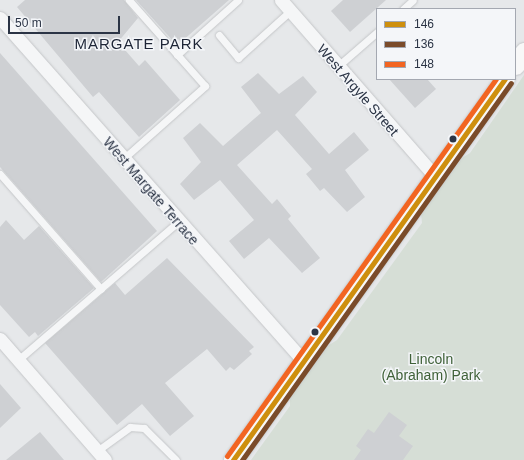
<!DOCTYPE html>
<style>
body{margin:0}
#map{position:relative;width:524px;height:460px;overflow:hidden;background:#e6e8ea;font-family:Helvetica,sans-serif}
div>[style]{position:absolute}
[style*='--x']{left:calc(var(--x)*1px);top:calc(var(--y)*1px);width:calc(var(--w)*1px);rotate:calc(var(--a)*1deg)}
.green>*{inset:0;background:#d6ded6}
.building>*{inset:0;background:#ced0d3}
.roads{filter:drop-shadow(0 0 1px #c4c6c8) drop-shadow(0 0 1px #c4c6c8)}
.lane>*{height:7px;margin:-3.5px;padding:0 3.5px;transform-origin:3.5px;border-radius:3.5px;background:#f5f6f7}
.street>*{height:13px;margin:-6.5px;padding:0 6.5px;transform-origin:6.5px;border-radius:6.5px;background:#f5f6f7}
.secondary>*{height:19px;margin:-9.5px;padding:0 9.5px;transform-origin:9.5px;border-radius:9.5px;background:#f8f8f8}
.bus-1>*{height:5px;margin:-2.5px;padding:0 2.5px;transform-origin:2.5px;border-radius:2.5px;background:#ce8f0e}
.bus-2>*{height:5px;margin:-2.5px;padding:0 2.5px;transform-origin:2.5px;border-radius:2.5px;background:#7a4b2a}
.bus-3>*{height:5px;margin:-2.5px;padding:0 2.5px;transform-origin:2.5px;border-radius:2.5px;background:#f26522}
.dots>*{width:11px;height:11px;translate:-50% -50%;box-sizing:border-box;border:2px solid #f4f6f9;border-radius:50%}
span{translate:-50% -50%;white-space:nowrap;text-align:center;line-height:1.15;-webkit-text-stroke:3px #f4f6f9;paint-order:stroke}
.street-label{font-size:14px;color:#2b3445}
.park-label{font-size:14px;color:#3f6138}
.neighbourhood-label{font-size:15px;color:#1d2536;letter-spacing:1px}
.legend{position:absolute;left:376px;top:8px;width:140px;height:72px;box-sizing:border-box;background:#f4f6f9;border:1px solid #a4a8b1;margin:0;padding:5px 7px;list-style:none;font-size:12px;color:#2b3445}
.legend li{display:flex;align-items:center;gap:8px;height:20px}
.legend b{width:20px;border:1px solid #a4a8b1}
.scale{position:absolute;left:8px;top:16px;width:112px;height:18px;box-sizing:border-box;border:2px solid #2b3445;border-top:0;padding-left:5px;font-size:12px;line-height:14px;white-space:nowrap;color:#2b3445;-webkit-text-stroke:3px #f4f6f9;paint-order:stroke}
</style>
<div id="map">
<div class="green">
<div style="clip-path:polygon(524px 75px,524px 460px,251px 460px,290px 406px,290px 396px,326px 347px,337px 340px,422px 223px,421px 214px,435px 195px,462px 158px,470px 153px)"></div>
</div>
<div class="building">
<div style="clip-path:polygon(25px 0,124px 0,138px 18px,118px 42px,139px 66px,145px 60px,180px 100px,139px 137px,99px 92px,93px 97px,17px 7px)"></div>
<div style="clip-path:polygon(136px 0,229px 0,181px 42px,178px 39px,174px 42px)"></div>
<div style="clip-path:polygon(343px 0,386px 0,350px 32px,331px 11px)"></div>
<div style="clip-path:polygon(0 53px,157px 231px,101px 282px,0 167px)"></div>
<div style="clip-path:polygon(258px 73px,279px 94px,303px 76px,317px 92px,295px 115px,329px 154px,354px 132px,369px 150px,345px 170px,365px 197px,347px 212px,324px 188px,320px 191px,306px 174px,312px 169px,277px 130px,237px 165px,272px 204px,277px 199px,291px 216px,288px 219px,320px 258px,302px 273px,269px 238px,244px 259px,229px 241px,254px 220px,220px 180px,194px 200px,180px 184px,201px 162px,183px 138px,200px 123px,223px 146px,261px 113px,241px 87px)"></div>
<div style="clip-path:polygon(389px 79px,427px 79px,436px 89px,415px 108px)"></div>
<div style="clip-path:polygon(6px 220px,24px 240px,39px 226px,94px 288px,38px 336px,35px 332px,29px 337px,0 305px,0 227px)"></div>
<div style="clip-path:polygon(167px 258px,254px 347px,249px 351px,252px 354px,234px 370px,230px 367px,226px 371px,207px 349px,165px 383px,194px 416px,170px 436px,142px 404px,117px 425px,45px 343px,115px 283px,125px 295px)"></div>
<div style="clip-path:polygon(0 384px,21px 408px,0 428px)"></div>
<div style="clip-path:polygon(389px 412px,407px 425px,399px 436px,413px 446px,403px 460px,354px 460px,361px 450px,356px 446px,368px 429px,374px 433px)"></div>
<div style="clip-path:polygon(40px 432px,64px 460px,6px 460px)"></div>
</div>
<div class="roads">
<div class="lane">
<div style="--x:403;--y:9;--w:13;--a:-42"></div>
<div style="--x:219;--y:35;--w:30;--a:50"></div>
<div style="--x:238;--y:58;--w:70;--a:-42.1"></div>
<div style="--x:177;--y:55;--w:82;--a:-42"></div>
<div style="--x:338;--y:66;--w:52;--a:-41.1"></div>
<div style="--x:123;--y:159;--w:110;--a:-41.7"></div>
<div style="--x:205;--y:86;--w:115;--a:-131.5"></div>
<div style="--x:0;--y:174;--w:153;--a:48.7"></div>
<div style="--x:18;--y:360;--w:211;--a:-40.8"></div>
<div style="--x:97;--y:451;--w:41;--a:-36"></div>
<div style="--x:130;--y:427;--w:14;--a:4"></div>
<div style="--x:144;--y:428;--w:45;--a:45"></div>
</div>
<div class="street">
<div style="--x:281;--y:0;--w:237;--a:48.9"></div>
<div style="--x:0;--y:18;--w:459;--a:48.5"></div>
<div style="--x:0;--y:339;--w:160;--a:49"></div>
</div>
<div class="secondary">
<div style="--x:515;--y:65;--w:16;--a:-55"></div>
<div style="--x:233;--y:460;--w:468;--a:-54.5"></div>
</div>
</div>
<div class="bus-1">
<div style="--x:233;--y:460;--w:468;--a:-54.5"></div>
</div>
<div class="bus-2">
<div style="--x:242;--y:460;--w:463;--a:-54.5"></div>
</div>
<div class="bus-3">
<div style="--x:227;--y:456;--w:463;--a:-54.5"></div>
</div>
<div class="dots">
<div style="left:453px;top:139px;background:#2b3445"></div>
<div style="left:315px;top:332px;background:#2b3445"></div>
</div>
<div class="street-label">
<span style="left:358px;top:90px;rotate:49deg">West Argyle Street</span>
<span style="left:151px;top:191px;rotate:49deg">West Margate Terrace</span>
</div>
<div class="park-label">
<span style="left:431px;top:367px">Lincoln<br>(Abraham) Park</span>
</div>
<div class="neighbourhood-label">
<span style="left:139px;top:44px">MARGATE PARK</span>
</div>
<ul class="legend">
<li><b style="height:5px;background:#ce8f0e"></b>146</li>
<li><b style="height:5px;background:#7a4b2a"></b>136</li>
<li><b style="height:5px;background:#f26522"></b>148</li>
</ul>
<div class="scale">50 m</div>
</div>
